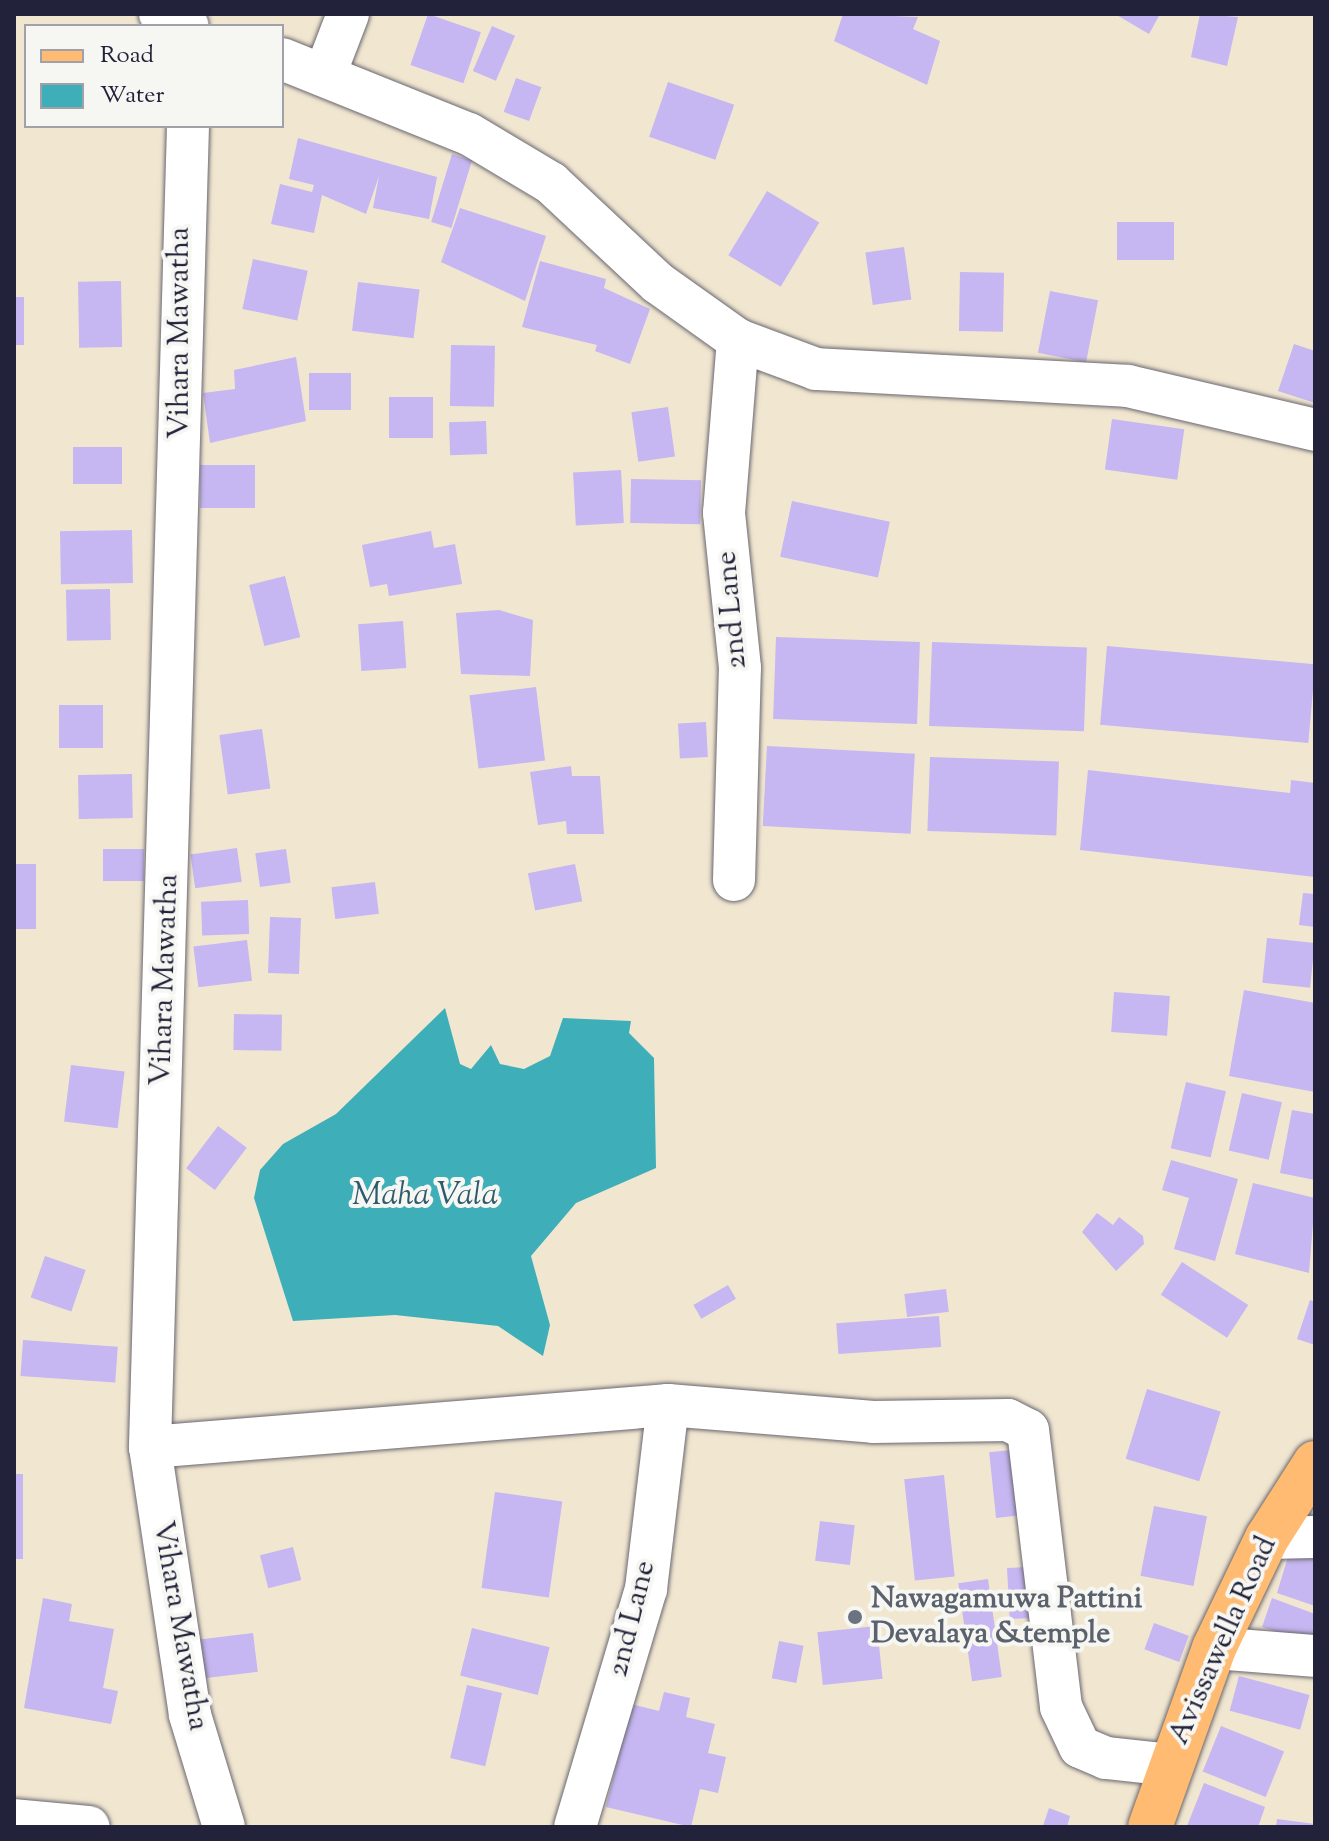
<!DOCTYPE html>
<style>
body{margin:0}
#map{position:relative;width:1329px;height:1841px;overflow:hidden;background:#f1e7d1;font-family:"Sorts Mill Goudy",serif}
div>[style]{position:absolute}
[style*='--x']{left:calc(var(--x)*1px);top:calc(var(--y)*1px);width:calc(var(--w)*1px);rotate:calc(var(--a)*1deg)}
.water>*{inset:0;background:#3eafb8}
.building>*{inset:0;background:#c6b6f1;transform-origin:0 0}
.roads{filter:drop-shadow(0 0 2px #6a6770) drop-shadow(0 0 2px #6a6770)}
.minor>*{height:42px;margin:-21px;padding:0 21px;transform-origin:21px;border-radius:21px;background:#fff}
.major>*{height:44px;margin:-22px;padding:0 22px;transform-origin:22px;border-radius:22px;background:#ffbb71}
.dots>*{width:22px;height:22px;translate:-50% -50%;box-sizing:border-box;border:4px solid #f6f6f2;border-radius:50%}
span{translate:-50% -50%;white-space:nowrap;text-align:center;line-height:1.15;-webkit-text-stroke:8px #f6f6f2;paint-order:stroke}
.street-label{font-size:30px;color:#22223b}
.worship-label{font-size:30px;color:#5b616d;font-weight:700}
.left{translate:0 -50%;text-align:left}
.water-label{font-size:32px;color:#2d5a6d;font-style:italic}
.frame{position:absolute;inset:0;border:16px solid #22223b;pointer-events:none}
.legend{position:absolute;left:24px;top:24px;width:260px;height:104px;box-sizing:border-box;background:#f6f6f2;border:2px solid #a1a1a9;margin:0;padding:10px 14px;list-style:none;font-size:24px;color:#22223b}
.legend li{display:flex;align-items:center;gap:16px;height:40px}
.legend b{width:40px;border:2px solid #a1a1a9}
</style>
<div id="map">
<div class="water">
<div style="clip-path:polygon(445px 1008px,460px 1064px,471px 1069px,491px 1045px,500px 1064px,524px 1069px,550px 1056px,563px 1018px,631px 1021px,629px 1033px,654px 1058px,656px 1168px,576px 1203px,531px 1256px,550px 1325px,543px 1356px,498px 1326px,395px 1315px,293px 1321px,254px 1198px,260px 1170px,283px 1144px,336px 1114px)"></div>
</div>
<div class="building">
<div style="left:428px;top:14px;width:56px;height:54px;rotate:19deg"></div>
<div style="clip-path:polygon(843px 14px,918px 17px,913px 29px,940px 41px,927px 85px,834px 41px)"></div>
<div style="clip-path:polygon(1115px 14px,1160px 14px,1149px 34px)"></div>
<div style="clip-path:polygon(1200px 14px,1238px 17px,1227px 66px,1191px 57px)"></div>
<div style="left:492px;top:26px;width:25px;height:49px;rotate:23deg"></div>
<div style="left:516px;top:78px;width:27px;height:36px;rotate:20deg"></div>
<div style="left:668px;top:82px;width:70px;height:58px;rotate:19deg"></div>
<div style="clip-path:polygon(298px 138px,437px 177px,429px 219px,373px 208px,379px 176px,366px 214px,322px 195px,314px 233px,271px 224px,280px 184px,312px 192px,314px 185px,289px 179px)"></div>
<div style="left:452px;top:154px;width:21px;height:71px;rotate:17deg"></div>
<div style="left:767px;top:191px;width:61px;height:75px;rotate:31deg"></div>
<div style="clip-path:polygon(460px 208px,546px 236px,525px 301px,441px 262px)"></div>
<div style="left:1174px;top:222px;width:38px;height:57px;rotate:90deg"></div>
<div style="left:904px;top:247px;width:53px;height:39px;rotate:82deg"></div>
<div style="left:253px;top:259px;width:56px;height:51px;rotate:12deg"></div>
<div style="clip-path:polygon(540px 261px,606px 279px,604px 288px,650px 309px,630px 364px,595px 351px,597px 345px,522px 327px)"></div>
<div style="left:960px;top:272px;width:44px;height:59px;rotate:1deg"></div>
<div style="left:121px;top:281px;width:66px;height:43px;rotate:89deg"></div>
<div style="left:358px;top:282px;width:62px;height:49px;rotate:7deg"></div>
<div style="left:1050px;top:291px;width:49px;height:63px;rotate:11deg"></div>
<div style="left:24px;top:297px;width:48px;height:10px;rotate:90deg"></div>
<div style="clip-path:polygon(1294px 344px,1315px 351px,1315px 403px,1278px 391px)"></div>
<div style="left:451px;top:345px;width:44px;height:61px;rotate:1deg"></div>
<div style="clip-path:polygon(296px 357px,306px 421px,210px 443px,203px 393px,235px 389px,234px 370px)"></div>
<div style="left:309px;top:373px;width:42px;height:37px"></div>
<div style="left:389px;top:397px;width:44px;height:41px"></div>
<div style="left:668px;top:407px;width:50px;height:37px;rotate:82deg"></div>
<div style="left:1112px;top:419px;width:73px;height:51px;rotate:8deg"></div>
<div style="left:486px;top:421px;width:33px;height:37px;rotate:88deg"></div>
<div style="left:73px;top:447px;width:49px;height:37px"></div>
<div style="left:200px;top:465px;width:55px;height:43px"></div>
<div style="left:621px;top:470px;width:53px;height:48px;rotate:87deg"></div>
<div style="left:631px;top:479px;width:70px;height:44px;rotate:1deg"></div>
<div style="left:792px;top:501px;width:100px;height:57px;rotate:12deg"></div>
<div style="left:132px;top:530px;width:53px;height:72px;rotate:89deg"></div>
<div style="clip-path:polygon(431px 531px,434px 548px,455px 544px,462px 584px,389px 596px,387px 584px,370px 587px,362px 545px)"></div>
<div style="left:285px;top:576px;width:63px;height:37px;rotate:76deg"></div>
<div style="left:110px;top:589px;width:51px;height:44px;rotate:89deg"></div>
<div style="clip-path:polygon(499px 610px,533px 620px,530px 676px,461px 674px,456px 613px)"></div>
<div style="left:403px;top:621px;width:47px;height:45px;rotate:86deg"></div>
<div style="left:776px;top:637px;width:144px;height:82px;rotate:2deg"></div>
<div style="left:932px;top:642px;width:155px;height:84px;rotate:2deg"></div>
<div style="left:1107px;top:646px;width:209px;height:79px;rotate:5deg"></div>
<div style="left:536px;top:687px;width:74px;height:67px;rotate:83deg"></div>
<div style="left:59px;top:705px;width:44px;height:43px"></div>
<div style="left:706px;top:722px;width:35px;height:28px;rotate:87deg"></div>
<div style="left:262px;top:729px;width:60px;height:43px;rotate:82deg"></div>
<div style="left:767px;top:746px;width:148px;height:80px;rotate:3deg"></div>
<div style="left:930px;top:757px;width:129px;height:74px;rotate:2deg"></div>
<div style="clip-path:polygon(571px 766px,572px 776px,600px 776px,604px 834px,567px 834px,566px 821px,538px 825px,530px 772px)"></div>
<div style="clip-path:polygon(1088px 770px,1290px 793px,1291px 780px,1315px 783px,1315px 877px,1080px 850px)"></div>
<div style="left:132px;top:774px;width:44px;height:54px;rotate:89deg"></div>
<div style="left:237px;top:848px;width:34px;height:47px;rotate:82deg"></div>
<div style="left:103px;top:849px;width:41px;height:32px"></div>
<div style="left:286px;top:849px;width:34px;height:31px;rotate:82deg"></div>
<div style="left:14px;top:864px;width:22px;height:65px"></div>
<div style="left:575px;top:864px;width:38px;height:48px;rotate:79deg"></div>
<div style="left:375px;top:882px;width:32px;height:44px;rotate:83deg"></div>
<div style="clip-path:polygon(1303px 893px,1315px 894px,1315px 927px,1299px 925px)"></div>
<div style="left:248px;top:900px;width:34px;height:47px;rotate:88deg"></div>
<div style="left:270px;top:917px;width:31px;height:56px;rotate:2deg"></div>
<div style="left:1267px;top:938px;width:48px;height:45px;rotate:6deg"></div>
<div style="left:247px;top:940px;width:41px;height:54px;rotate:83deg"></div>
<div style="clip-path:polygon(1244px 990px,1315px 1003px,1315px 1092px,1229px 1076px)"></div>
<div style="left:1114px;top:992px;width:56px;height:40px;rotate:4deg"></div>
<div style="left:234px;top:1014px;width:48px;height:36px;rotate:1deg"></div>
<div style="left:71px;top:1065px;width:54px;height:57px;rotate:7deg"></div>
<div style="left:1186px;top:1082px;width:41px;height:68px;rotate:13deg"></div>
<div style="left:1242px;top:1093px;width:41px;height:59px;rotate:13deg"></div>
<div style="clip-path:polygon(1292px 1110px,1315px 1114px,1315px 1180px,1280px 1173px)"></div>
<div style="left:218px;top:1126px;width:36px;height:53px;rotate:37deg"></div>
<div style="clip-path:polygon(1171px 1160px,1238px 1179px,1215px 1261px,1174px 1249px,1189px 1198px,1162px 1190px)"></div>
<div style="clip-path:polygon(1253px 1183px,1315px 1198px,1309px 1273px,1235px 1254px)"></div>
<div style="clip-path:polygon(1097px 1213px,1113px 1225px,1119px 1217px,1143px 1236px,1144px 1244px,1116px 1271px,1082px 1232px)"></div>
<div style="left:45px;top:1256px;width:43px;height:44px;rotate:19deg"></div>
<div style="left:1182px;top:1262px;width:79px;height:39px;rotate:33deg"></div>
<div style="left:728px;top:1285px;width:16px;height:40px;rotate:60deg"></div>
<div style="left:946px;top:1289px;width:23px;height:42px;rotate:83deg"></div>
<div style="clip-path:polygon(1310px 1300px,1315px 1302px,1315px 1345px,1297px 1339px)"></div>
<div style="left:939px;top:1316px;width:31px;height:103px;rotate:86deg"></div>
<div style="left:23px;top:1340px;width:95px;height:36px;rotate:4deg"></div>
<div style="left:1147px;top:1389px;width:77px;height:73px;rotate:17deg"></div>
<div style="left:1020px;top:1449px;width:66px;height:31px;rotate:84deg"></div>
<div style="left:14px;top:1474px;width:9px;height:85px"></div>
<div style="left:944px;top:1475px;width:102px;height:40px;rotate:84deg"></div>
<div style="left:495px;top:1492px;width:68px;height:97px;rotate:8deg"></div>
<div style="left:1154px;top:1506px;width:54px;height:71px;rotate:11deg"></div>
<div style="left:820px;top:1521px;width:35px;height:40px;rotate:7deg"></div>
<div style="left:293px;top:1547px;width:34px;height:34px;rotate:76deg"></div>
<div style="clip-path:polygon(1290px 1550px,1315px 1558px,1315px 1606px,1277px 1593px)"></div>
<div style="left:1027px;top:1567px;width:51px;height:20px;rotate:87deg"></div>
<div style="left:988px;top:1579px;width:99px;height:30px;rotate:82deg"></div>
<div style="clip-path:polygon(43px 1598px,72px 1604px,69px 1621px,114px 1629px,103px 1688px,118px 1691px,111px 1724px,24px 1708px)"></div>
<div style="clip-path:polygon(1272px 1598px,1315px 1614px,1315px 1645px,1262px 1627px)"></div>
<div style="left:1154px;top:1623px;width:37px;height:28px;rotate:20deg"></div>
<div style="left:877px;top:1626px;width:53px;height:60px;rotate:84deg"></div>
<div style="left:472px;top:1628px;width:80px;height:49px;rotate:14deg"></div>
<div style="left:253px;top:1633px;width:39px;height:60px;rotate:83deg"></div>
<div style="left:779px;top:1641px;width:25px;height:38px;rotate:11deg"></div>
<div style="left:1239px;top:1676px;width:73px;height:36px;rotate:15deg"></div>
<div style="left:467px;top:1685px;width:36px;height:75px;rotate:13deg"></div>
<div style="clip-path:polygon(664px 1692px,690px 1698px,686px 1717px,715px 1724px,708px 1753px,726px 1757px,718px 1793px,700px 1789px,691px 1827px,606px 1807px,631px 1704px,659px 1711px)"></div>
<div style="left:1221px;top:1726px;width:68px;height:49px;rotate:22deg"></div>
<div style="clip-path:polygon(1204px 1783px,1265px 1807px,1258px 1827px,1187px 1826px)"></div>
<div style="clip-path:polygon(1049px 1808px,1070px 1816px,1067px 1827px,1043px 1826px)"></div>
<div style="clip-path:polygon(1277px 1819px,1315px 1824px,1315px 1827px,1276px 1827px)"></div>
</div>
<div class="roads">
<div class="minor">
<div style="--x:160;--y:14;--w:30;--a:23"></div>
<div style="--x:282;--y:59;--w:201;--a:21.9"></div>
<div style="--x:469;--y:134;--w:96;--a:30.9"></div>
<div style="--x:551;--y:183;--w:146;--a:43.1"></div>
<div style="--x:658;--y:283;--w:98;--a:35.5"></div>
<div style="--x:738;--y:340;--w:83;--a:20.4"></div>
<div style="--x:816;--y:369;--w:312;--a:3.1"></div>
<div style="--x:1128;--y:386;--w:192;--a:13.2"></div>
<div style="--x:325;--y:74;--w:64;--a:-69"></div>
<div style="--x:188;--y:126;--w:1322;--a:91.65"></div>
<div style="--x:150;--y:1447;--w:271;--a:81.5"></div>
<div style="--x:190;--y:1715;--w:117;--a:73.1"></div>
<div style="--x:734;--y:880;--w:212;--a:-88.4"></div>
<div style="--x:740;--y:668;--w:156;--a:-95.9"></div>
<div style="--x:724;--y:513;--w:174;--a:-85.4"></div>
<div style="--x:150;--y:1447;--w:520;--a:-4.64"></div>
<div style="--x:668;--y:1405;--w:206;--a:4.7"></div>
<div style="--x:873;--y:1422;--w:135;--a:-0.8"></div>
<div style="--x:1008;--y:1420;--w:22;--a:27"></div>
<div style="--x:1028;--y:1430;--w:279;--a:83.2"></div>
<div style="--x:1061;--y:1707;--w:44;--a:64.6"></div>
<div style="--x:1080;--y:1747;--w:28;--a:23"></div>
<div style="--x:1106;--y:1758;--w:64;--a:6.2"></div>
<div style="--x:1267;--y:1538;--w:48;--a:-1.2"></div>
<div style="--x:1214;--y:1648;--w:101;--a:4.5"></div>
<div style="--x:14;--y:1820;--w:75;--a:5.3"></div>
<div style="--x:575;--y:1827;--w:248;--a:-73.4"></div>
<div style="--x:646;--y:1589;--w:185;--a:-83.2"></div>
</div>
<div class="major">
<div style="--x:1150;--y:1827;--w:190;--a:-70.3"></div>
<div style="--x:1214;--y:1648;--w:122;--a:-64.3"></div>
<div style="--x:1267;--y:1538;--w:89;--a:-57.4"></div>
</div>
</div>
<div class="dots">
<div style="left:855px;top:1617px;background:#6b7280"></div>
</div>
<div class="street-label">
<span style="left:181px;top:333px;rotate:-90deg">Vihara Mawatha</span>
<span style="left:733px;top:610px;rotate:-95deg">2nd Lane</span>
<span style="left:166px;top:980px;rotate:-88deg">Vihara Mawatha</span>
<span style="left:633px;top:1619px;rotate:-76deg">2nd Lane</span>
<span style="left:179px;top:1626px;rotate:80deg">Vihara Mawatha</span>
<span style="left:1224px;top:1641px;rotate:-66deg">Avissawella Road</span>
</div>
<div class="worship-label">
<span class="left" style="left:871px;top:1617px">Nawagamuwa Pattini<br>Devalaya &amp;temple</span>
</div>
<div class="water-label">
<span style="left:425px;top:1196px">Maha Vala</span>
</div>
<div class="frame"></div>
<ul class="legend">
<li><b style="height:10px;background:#ffbb71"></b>Road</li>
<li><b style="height:22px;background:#3eafb8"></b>Water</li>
</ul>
</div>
